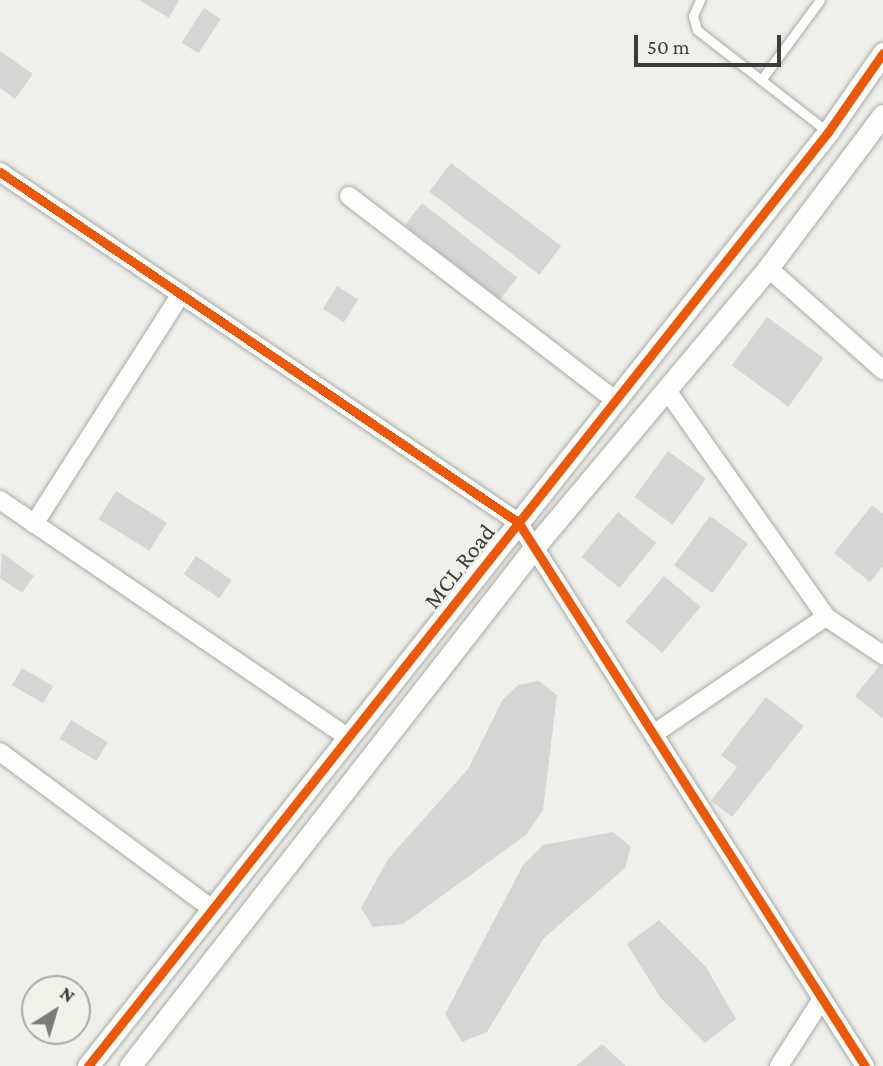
<!DOCTYPE html>
<style>
body{margin:0}
#map{position:relative;width:883px;height:1066px;overflow:hidden;background:#f0f0eb;font-family:"Crimson Pro",serif}
div>[style]{position:absolute}
[style*='--x']{left:calc(var(--x)*1px);top:calc(var(--y)*1px);width:calc(var(--w)*1px);rotate:calc(var(--a)*1deg)}
.building>*{inset:0;background:#d7d5d4;transform-origin:0 0}
.roads{filter:drop-shadow(0 0 2px #aaaaa7) drop-shadow(0 0 2px #aaaaa7)}
.service>*{height:9px;margin:-4.5px;padding:0 4.5px;transform-origin:4.5px;border-radius:4.5px;background:#fdfdfc}
.minor>*{height:18px;margin:-9px;padding:0 9px;transform-origin:9px;border-radius:9px;background:#fdfdfc}
.tertiary>*{height:21px;margin:-10.5px;padding:0 10.5px;transform-origin:10.5px;border-radius:10.5px;background:#fdfdfc}
.cycleway>*{height:9px;margin:-4.5px;padding:0 4.5px;transform-origin:4.5px;border-radius:4.5px;background:#e8590c}
span{translate:-50% -50%;white-space:nowrap;text-align:center;line-height:1.15;-webkit-text-stroke:5px #f2f1e9;paint-order:stroke}
.street-label{font-size:24px;color:#3d3c39}
.north{position:absolute;left:21px;top:975px;width:70px;height:70px;box-sizing:border-box;background:#f2f1e9;border:2px solid #aaa9a3;border-radius:50%;rotate:37deg;font-size:19px;font-weight:700;line-height:28px;text-align:center;color:#3d3c39}
.north::after{content:'';display:block;margin:auto;width:24px;height:32px;background:#7c7b77;clip-path:polygon(50% 0,100% 100%,50% 72%,0 100%)}
.scale{position:absolute;left:634px;top:35px;width:147px;height:32px;box-sizing:border-box;border:4px solid #3d3c39;border-top:0;padding-left:9px;font-size:21px;line-height:24px;white-space:nowrap;color:#3d3c39;-webkit-text-stroke:5px #f2f1e9;paint-order:stroke}
</style>
<div id="map">
<div class="building">
<div style="clip-path:polygon(139px 0,179px 0,169px 18px)"></div>
<div style="left:204px;top:8px;width:20px;height:41px;rotate:33deg"></div>
<div style="clip-path:polygon(0 51px,33px 74px,15px 99px,0 88px)"></div>
<div style="left:451px;top:163px;width:138px;height:36px;rotate:37deg"></div>
<div style="left:422px;top:203px;width:121px;height:28px;rotate:38deg"></div>
<div style="left:337px;top:286px;width:25px;height:27px;rotate:32deg"></div>
<div style="left:767px;top:317px;width:70px;height:60px;rotate:36deg"></div>
<div style="left:668px;top:451px;width:47px;height:57px;rotate:36deg"></div>
<div style="left:116px;top:491px;width:60px;height:33px;rotate:32deg"></div>
<div style="clip-path:polygon(872px 505px,883px 514px,883px 566px,870px 582px,834px 553px)"></div>
<div style="left:618px;top:512px;width:49px;height:58px;rotate:39deg"></div>
<div style="left:710px;top:516px;width:47px;height:61px;rotate:36deg"></div>
<div style="clip-path:polygon(2px 553px,34px 576px,22px 593px,0 578px)"></div>
<div style="left:196px;top:556px;width:43px;height:22px;rotate:34deg"></div>
<div style="left:664px;top:576px;width:48px;height:60px;rotate:40deg"></div>
<div style="clip-path:polygon(880px 665px,883px 667px,883px 719px,855px 696px)"></div>
<div style="left:22px;top:668px;width:36px;height:20px;rotate:30deg"></div>
<div style="clip-path:polygon(539px 681px,557px 695px,543px 810px,526px 835px,403px 924px,373px 927px,361px 908px,388px 859px,468px 769px,503px 699px,518px 685px)"></div>
<div style="clip-path:polygon(766px 697px,804px 726px,732px 817px,711px 801px,737px 767px,721px 755px)"></div>
<div style="left:71px;top:720px;width:43px;height:22px;rotate:31deg"></div>
<div style="clip-path:polygon(613px 832px,631px 847px,625px 868px,544px 938px,487px 1032px,462px 1042px,445px 1014px,523px 865px,543px 845px)"></div>
<div style="clip-path:polygon(659px 920px,706px 967px,736px 1019px,705px 1043px,660px 997px,627px 944px)"></div>
<div style="clip-path:polygon(602px 1044px,626px 1066px,576px 1066px)"></div>
</div>
<div class="roads">
<div class="service">
<div style="--x:700;--y:0;--w:17;--a:114"></div>
<div style="--x:693;--y:16;--w:15;--a:74"></div>
<div style="--x:697;--y:30;--w:166;--a:37.9"></div>
<div style="--x:761;--y:80;--w:99;--a:-53.6"></div>
</div>
<div class="minor">
<div style="--x:0;--y:172;--w:625;--a:34.05"></div>
<div style="--x:518;--y:522;--w:645;--a:57.47"></div>
<div style="--x:349;--y:196;--w:335;--a:37.5"></div>
<div style="--x:768;--y:268;--w:154;--a:41.6"></div>
<div style="--x:666;--y:389;--w:279;--a:54.9"></div>
<div style="--x:826;--y:617;--w:69;--a:33.7"></div>
<div style="--x:0;--y:500;--w:421;--a:34.3"></div>
<div style="--x:34;--y:524;--w:273;--a:-57.4"></div>
<div style="--x:655;--y:733;--w:207;--a:-34.2"></div>
<div style="--x:0;--y:752;--w:264;--a:36.5"></div>
<div style="--x:779;--y:1066;--w:80;--a:-57.3"></div>
</div>
<div class="tertiary">
<div style="--x:88;--y:1066;--w:1192;--a:-51.61"></div>
<div style="--x:828;--y:132;--w:96;--a:-55.2"></div>
<div style="--x:130;--y:1066;--w:668;--a:-52.05"></div>
<div style="--x:541;--y:539;--w:354;--a:-50"></div>
<div style="--x:768;--y:268;--w:191;--a:-53.1"></div>
</div>
</div>
<div class="cycleway">
<div style="--x:0;--y:172;--w:625;--a:34.05"></div>
<div style="--x:518;--y:522;--w:645;--a:57.47"></div>
<div style="--x:88;--y:1066;--w:1192;--a:-51.61"></div>
<div style="--x:828;--y:132;--w:96;--a:-55.2"></div>
</div>
<div class="street-label">
<span style="left:459px;top:566px;rotate:-52deg">MCL Road</span>
</div>
<div class="north">N</div>
<div class="scale">50 m</div>
</div>
